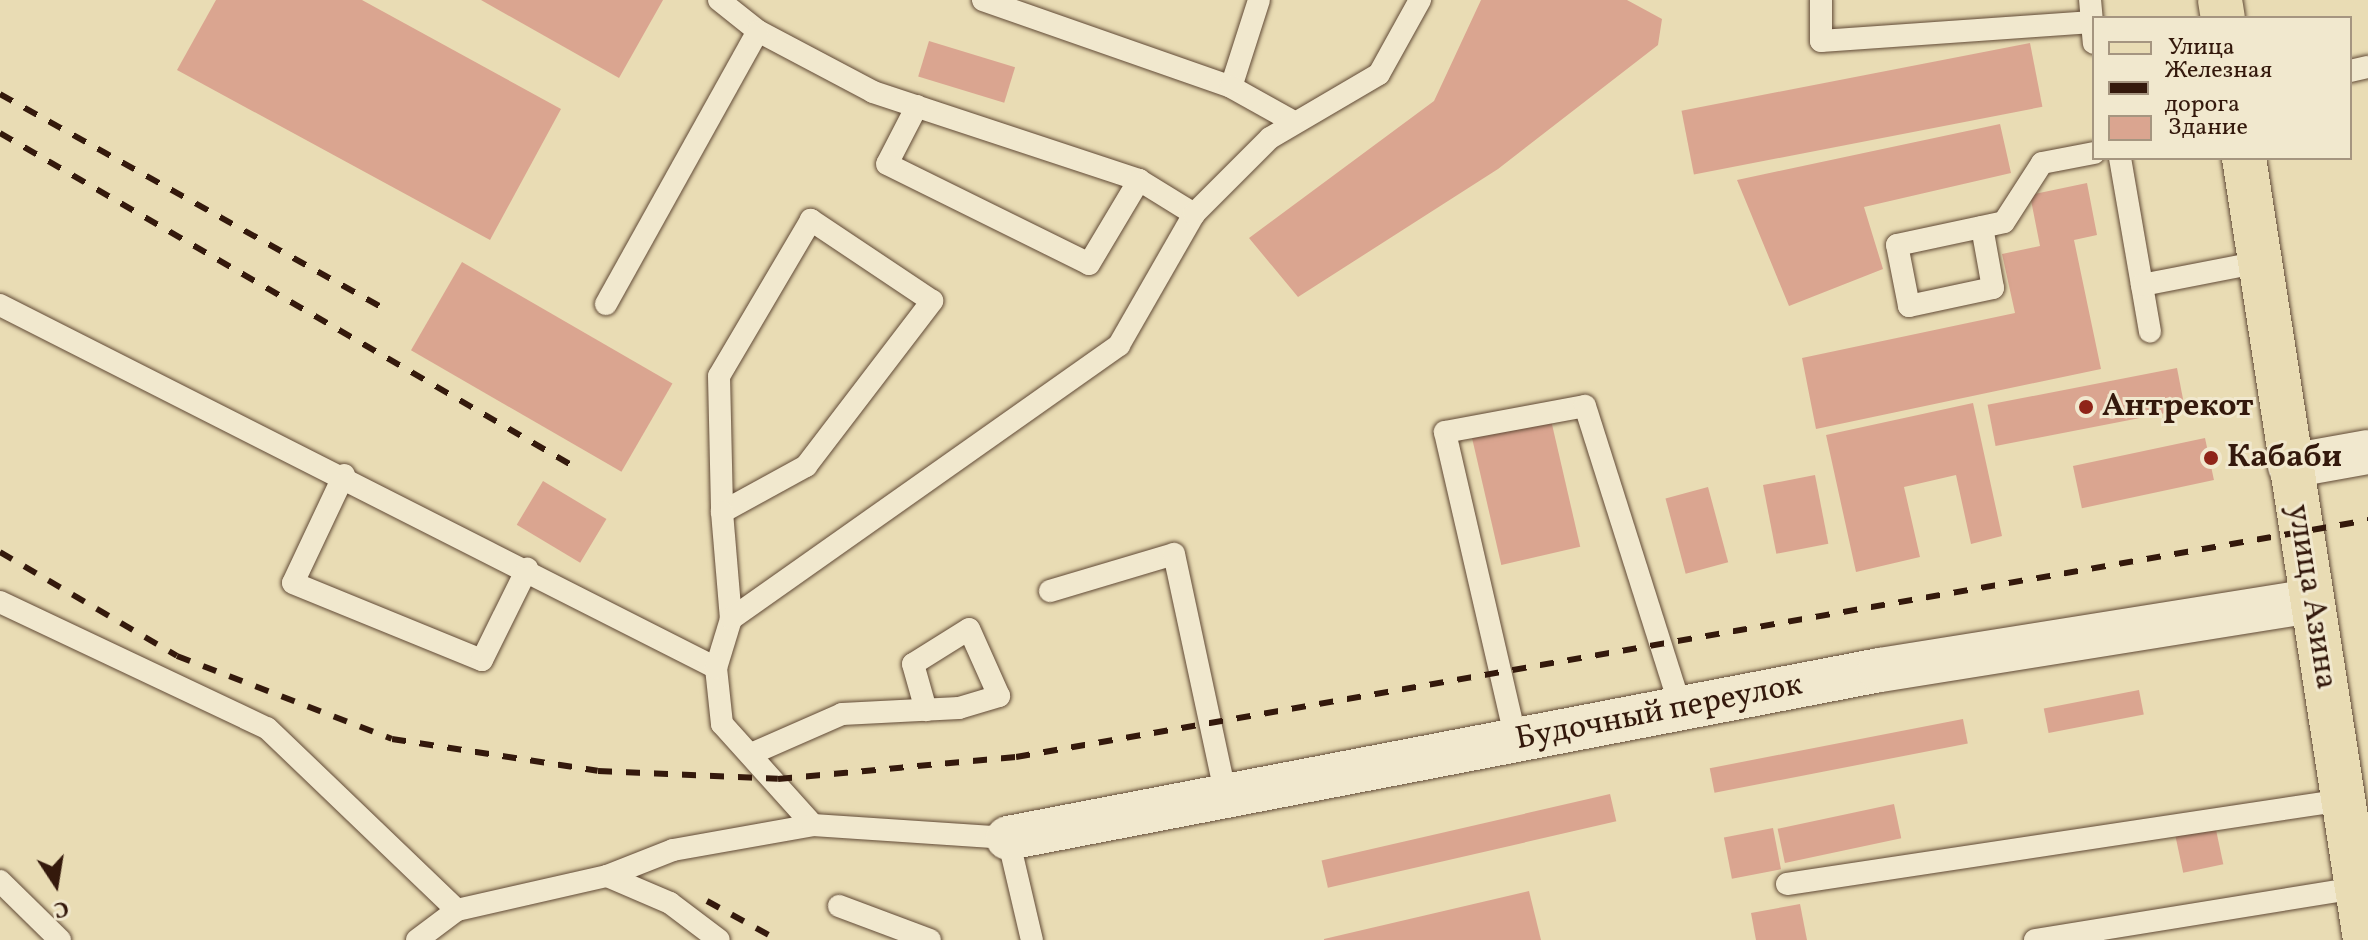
<!DOCTYPE html>
<meta charset="utf-8">
<style>
body{margin:0}
#map{position:relative;width:2368px;height:940px;overflow:hidden;background:#e9dcb4;font-family:Vollkorn,serif}
div>[style]{position:absolute}
[style*='--x']{left:calc(var(--x)*1px);top:calc(var(--y)*1px);width:calc(var(--w)*1px);rotate:calc(var(--a)*1deg)}
.building>*{inset:0;background:#daa590;transform-origin:0 0}
.roads{filter:drop-shadow(0 0 2px #614a36) drop-shadow(0 0 2px #614a36)}
.service>*{height:22px;margin:-11px;padding:0 11px;transform-origin:11px;border-radius:11px;background:#f1e8ce}
.minor>*{height:44px;margin:-22px;padding:0 22px;transform-origin:22px;border-radius:22px;background:#f1e8ce}
.primary>*{height:44px;margin:-22px;padding:0 22px;transform-origin:22px;border-radius:22px;background:#e9dcb4}
.rail>*{height:6px;margin-top:-3px;transform-origin:0;background:repeating-linear-gradient(90deg,#34190c 0 14px,transparent 0 28px)}
.dots>*{width:22px;height:22px;translate:-50% -50%;box-sizing:border-box;border:4px solid #f1e8ce;border-radius:50%}
span{translate:-50% -50%;white-space:nowrap;text-align:center;line-height:1.15;-webkit-text-stroke:6px #f1e8ce;paint-order:stroke}
.poi-label{font-size:32px;color:#34190c;font-weight:700}
.left{translate:0 -50%;text-align:left}
.street-label{font-size:32px;color:#34190c}
.legend{position:absolute;left:2092px;top:16px;width:260px;height:144px;box-sizing:border-box;background:#f1e8ce;border:2px solid #a59580;margin:0;padding:10px 14px;list-style:none;font-size:24px;color:#34190c}
.legend li{display:flex;align-items:center;gap:16px;height:40px}
.legend b{width:40px;border:2px solid #a59580}
.north{position:absolute;left:16px;top:844px;width:80px;height:80px;-webkit-text-stroke:6px #f1e8ce;paint-order:stroke;rotate:168deg;font-size:22px;font-weight:700;line-height:32px;text-align:center;color:#34190c}
.north::after{content:'';display:block;margin:auto;width:28px;height:36px;background:#34190c;clip-path:polygon(50% 0,100% 100%,50% 72%,0 100%)}
</style>
<div id="map">
<div class="building">
<div style="clip-path:polygon(216px 0,362px 0,561px 109px,490px 240px,177px 70px)"></div>
<div style="clip-path:polygon(481px 0,663px 0,619px 78px)"></div>
<div style="clip-path:polygon(1481px 0,1627px 0,1662px 19px,1658px 45px,1498px 169px,1298px 297px,1249px 238px,1434px 101px)"></div>
<div style="left:929px;top:41px;width:90px;height:37px;rotate:17deg"></div>
<div style="left:2030px;top:43px;width:65px;height:355px;rotate:79deg"></div>
<div style="clip-path:polygon(2000px 124px,2011px 173px,1864px 207px,1883px 269px,1789px 306px,1737px 180px)"></div>
<div style="clip-path:polygon(2087px 183px,2097px 235px,2074px 240px,2101px 369px,1816px 429px,1802px 358px,2015px 313px,2002px 254px,2040px 246px,2030px 195px)"></div>
<div style="left:462px;top:262px;width:243px;height:102px;rotate:30deg"></div>
<div style="left:2177px;top:368px;width:42px;height:193px;rotate:79deg"></div>
<div style="clip-path:polygon(1973px 403px,2002px 536px,1971px 544px,1956px 475px,1904px 487px,1920px 557px,1856px 572px,1826px 435px)"></div>
<div style="left:1551px;top:420px;width:130px;height:81px;rotate:77deg"></div>
<div style="left:2205px;top:438px;width:43px;height:135px;rotate:78deg"></div>
<div style="left:1815px;top:475px;width:70px;height:53px;rotate:79deg"></div>
<div style="left:543px;top:481px;width:74px;height:51px;rotate:31deg"></div>
<div style="left:1708px;top:487px;width:78px;height:44px;rotate:75deg"></div>
<div style="left:2139px;top:690px;width:25px;height:97px;rotate:79deg"></div>
<div style="left:1963px;top:719px;width:25px;height:258px;rotate:79deg"></div>
<div style="left:1610px;top:794px;width:28px;height:296px;rotate:77deg"></div>
<div style="left:1894px;top:804px;width:35px;height:119px;rotate:78deg"></div>
<div style="left:2215px;top:825px;width:40px;height:41px;rotate:78deg"></div>
<div style="left:1773px;top:828px;width:42px;height:50px;rotate:79deg"></div>
<div style="clip-path:polygon(1529px 891px,1541px 940px,1324px 940px,1324px 939px)"></div>
<div style="clip-path:polygon(1800px 904px,1807px 940px,1756px 940px,1751px 913px)"></div>
</div>
<div class="roads">
<div class="service">
<div style="--x:719;--y:0;--w:50;--a:38.5"></div>
<div style="--x:758;--y:31;--w:130;--a:27.9"></div>
<div style="--x:873;--y:92;--w:280;--a:18.3"></div>
<div style="--x:1139;--y:180;--w:65;--a:31.7"></div>
<div style="--x:983;--y:0;--w:263;--a:19.3"></div>
<div style="--x:1259;--y:0;--w:91;--a:107.8"></div>
<div style="--x:1231;--y:87;--w:72;--a:29.1"></div>
<div style="--x:1821;--y:0;--w:41;--a:90"></div>
<div style="--x:1821;--y:41;--w:272;--a:-4"></div>
<div style="--x:2092;--y:22;--w:22;--a:-95"></div>
<div style="--x:2092;--y:22;--w:21;--a:85"></div>
<div style="--x:2350;--y:71;--w:18;--a:-13"></div>
<div style="--x:917;--y:106;--w:65;--a:117.3"></div>
<div style="--x:887;--y:164;--w:225;--a:26.3"></div>
<div style="--x:1089;--y:264;--w:98;--a:-59.2"></div>
<div style="--x:2120;--y:158;--w:176;--a:80.2"></div>
<div style="--x:1982;--y:227;--w:62;--a:79.8"></div>
<div style="--x:1993;--y:288;--w:86;--a:167.9"></div>
<div style="--x:1909;--y:306;--w:62;--a:-101.1"></div>
<div style="--x:1897;--y:245;--w:109;--a:-12.1"></div>
<div style="--x:2004;--y:222;--w:70;--a:-57.2"></div>
<div style="--x:2042;--y:163;--w:53;--a:-10.9"></div>
<div style="--x:2142;--y:285;--w:120;--a:-11"></div>
<div style="--x:606;--y:304;--w:312;--a:-60.9"></div>
<div style="--x:0;--y:305;--w:803;--a:26.88"></div>
<div style="--x:344;--y:475;--w:119;--a:115.3"></div>
<div style="--x:293;--y:583;--w:204;--a:22.2"></div>
<div style="--x:482;--y:660;--w:102;--a:-63.7"></div>
<div style="--x:722;--y:512;--w:96;--a:-28.7"></div>
<div style="--x:806;--y:466;--w:208;--a:-52.6"></div>
<div style="--x:932;--y:301;--w:146;--a:-146.2"></div>
<div style="--x:811;--y:220;--w:181;--a:120.5"></div>
<div style="--x:719;--y:376;--w:136;--a:88.7"></div>
<div style="--x:722;--y:512;--w:107;--a:85.2"></div>
<div style="--x:1050;--y:591;--w:129;--a:-16.6"></div>
<div style="--x:1174;--y:554;--w:248;--a:77.9"></div>
<div style="--x:0;--y:602;--w:295;--a:25.3"></div>
<div style="--x:267;--y:728;--w:263;--a:43.8"></div>
<div style="--x:1516;--y:740;--w:316;--a:-103"></div>
<div style="--x:1445;--y:432;--w:142;--a:-10.5"></div>
<div style="--x:1585;--y:406;--w:317;--a:72.4"></div>
<div style="--x:751;--y:754;--w:99;--a:-23.7"></div>
<div style="--x:842;--y:714;--w:117;--a:-2.9"></div>
<div style="--x:959;--y:708;--w:42;--a:-16.7"></div>
<div style="--x:999;--y:696;--w:73;--a:-114.1"></div>
<div style="--x:969;--y:629;--w:66;--a:148"></div>
<div style="--x:913;--y:664;--w:48;--a:74.2"></div>
<div style="--x:813;--y:825;--w:136;--a:-132"></div>
<div style="--x:722;--y:724;--w:56;--a:-96.1"></div>
<div style="--x:716;--y:668;--w:51;--a:-73"></div>
<div style="--x:731;--y:619;--w:475;--a:-35.2"></div>
<div style="--x:1119;--y:345;--w:151;--a:-60.2"></div>
<div style="--x:1194;--y:214;--w:107;--a:-45"></div>
<div style="--x:1270;--y:138;--w:126;--a:-30.4"></div>
<div style="--x:1379;--y:74;--w:85;--a:-61"></div>
<div style="--x:607;--y:876;--w:69;--a:23.2"></div>
<div style="--x:670;--y:903;--w:61;--a:37.1"></div>
<div style="--x:0;--y:881;--w:84;--a:44.5"></div>
<div style="--x:1787;--y:884;--w:562;--a:-8.59"></div>
<div style="--x:839;--y:906;--w:97;--a:20.5"></div>
<div style="--x:417;--y:940;--w:50;--a:-36.9"></div>
<div style="--x:457;--y:910;--w:154;--a:-12.8"></div>
<div style="--x:607;--y:876;--w:71;--a:-21.5"></div>
<div style="--x:673;--y:850;--w:142;--a:-10.1"></div>
<div style="--x:813;--y:825;--w:195;--a:3.8"></div>
<div style="--x:1008;--y:838;--w:105;--a:76.8"></div>
<div style="--x:2035;--y:940;--w:326;--a:-9.2"></div>
</div>
<div class="minor">
<div style="--x:2290;--y:466;--w:79;--a:-10.2"></div>
<div style="--x:1008;--y:838;--w:888;--a:-10.91"></div>
<div style="--x:1880;--y:670;--w:437;--a:-9.1"></div>
</div>
<div class="primary">
<div style="--x:2220;--y:0;--w:18;--a:81"></div>
<div style="--x:2244;--y:158;--w:791;--a:81.2"></div>
</div>
</div>
<div class="rail">
<div style="--x:0;--y:94;--w:441;--a:29.2"></div>
<div style="--x:0;--y:133;--w:663;--a:30.16"></div>
<div style="--x:0;--y:552;--w:205;--a:30.4"></div>
<div style="--x:177;--y:656;--w:230;--a:21.1"></div>
<div style="--x:392;--y:739;--w:208;--a:8.8"></div>
<div style="--x:598;--y:771;--w:180;--a:2.5"></div>
<div style="--x:778;--y:779;--w:239;--a:-5.3"></div>
<div style="--x:1016;--y:757;--w:1373;--a:-9.94"></div>
<div style="--x:707;--y:901;--w:81;--a:28.8"></div>
</div>
<div class="dots">
<div style="left:2086px;top:407px;background:#8f2418"></div>
<div style="left:2211px;top:458px;background:#8f2418"></div>
</div>
<div class="poi-label">
<span class="left" style="left:2102px;top:407px">Антрекот</span>
<span class="left" style="left:2227px;top:458px">Кабаби</span>
</div>
<div class="street-label">
<span style="left:2311px;top:597px;rotate:81deg">улица Азина</span>
<span style="left:1659px;top:713px;rotate:-11deg">Будочный переулок</span>
</div>
<ul class="legend">
<li><b style="height:10px;background:#e9dcb4"></b>Улица</li>
<li><b style="height:10px;background:#34190c"></b>Железная дорога</li>
<li><b style="height:22px;background:#daa590"></b>Здание</li>
</ul>
<div class="north">С</div>
</div>
